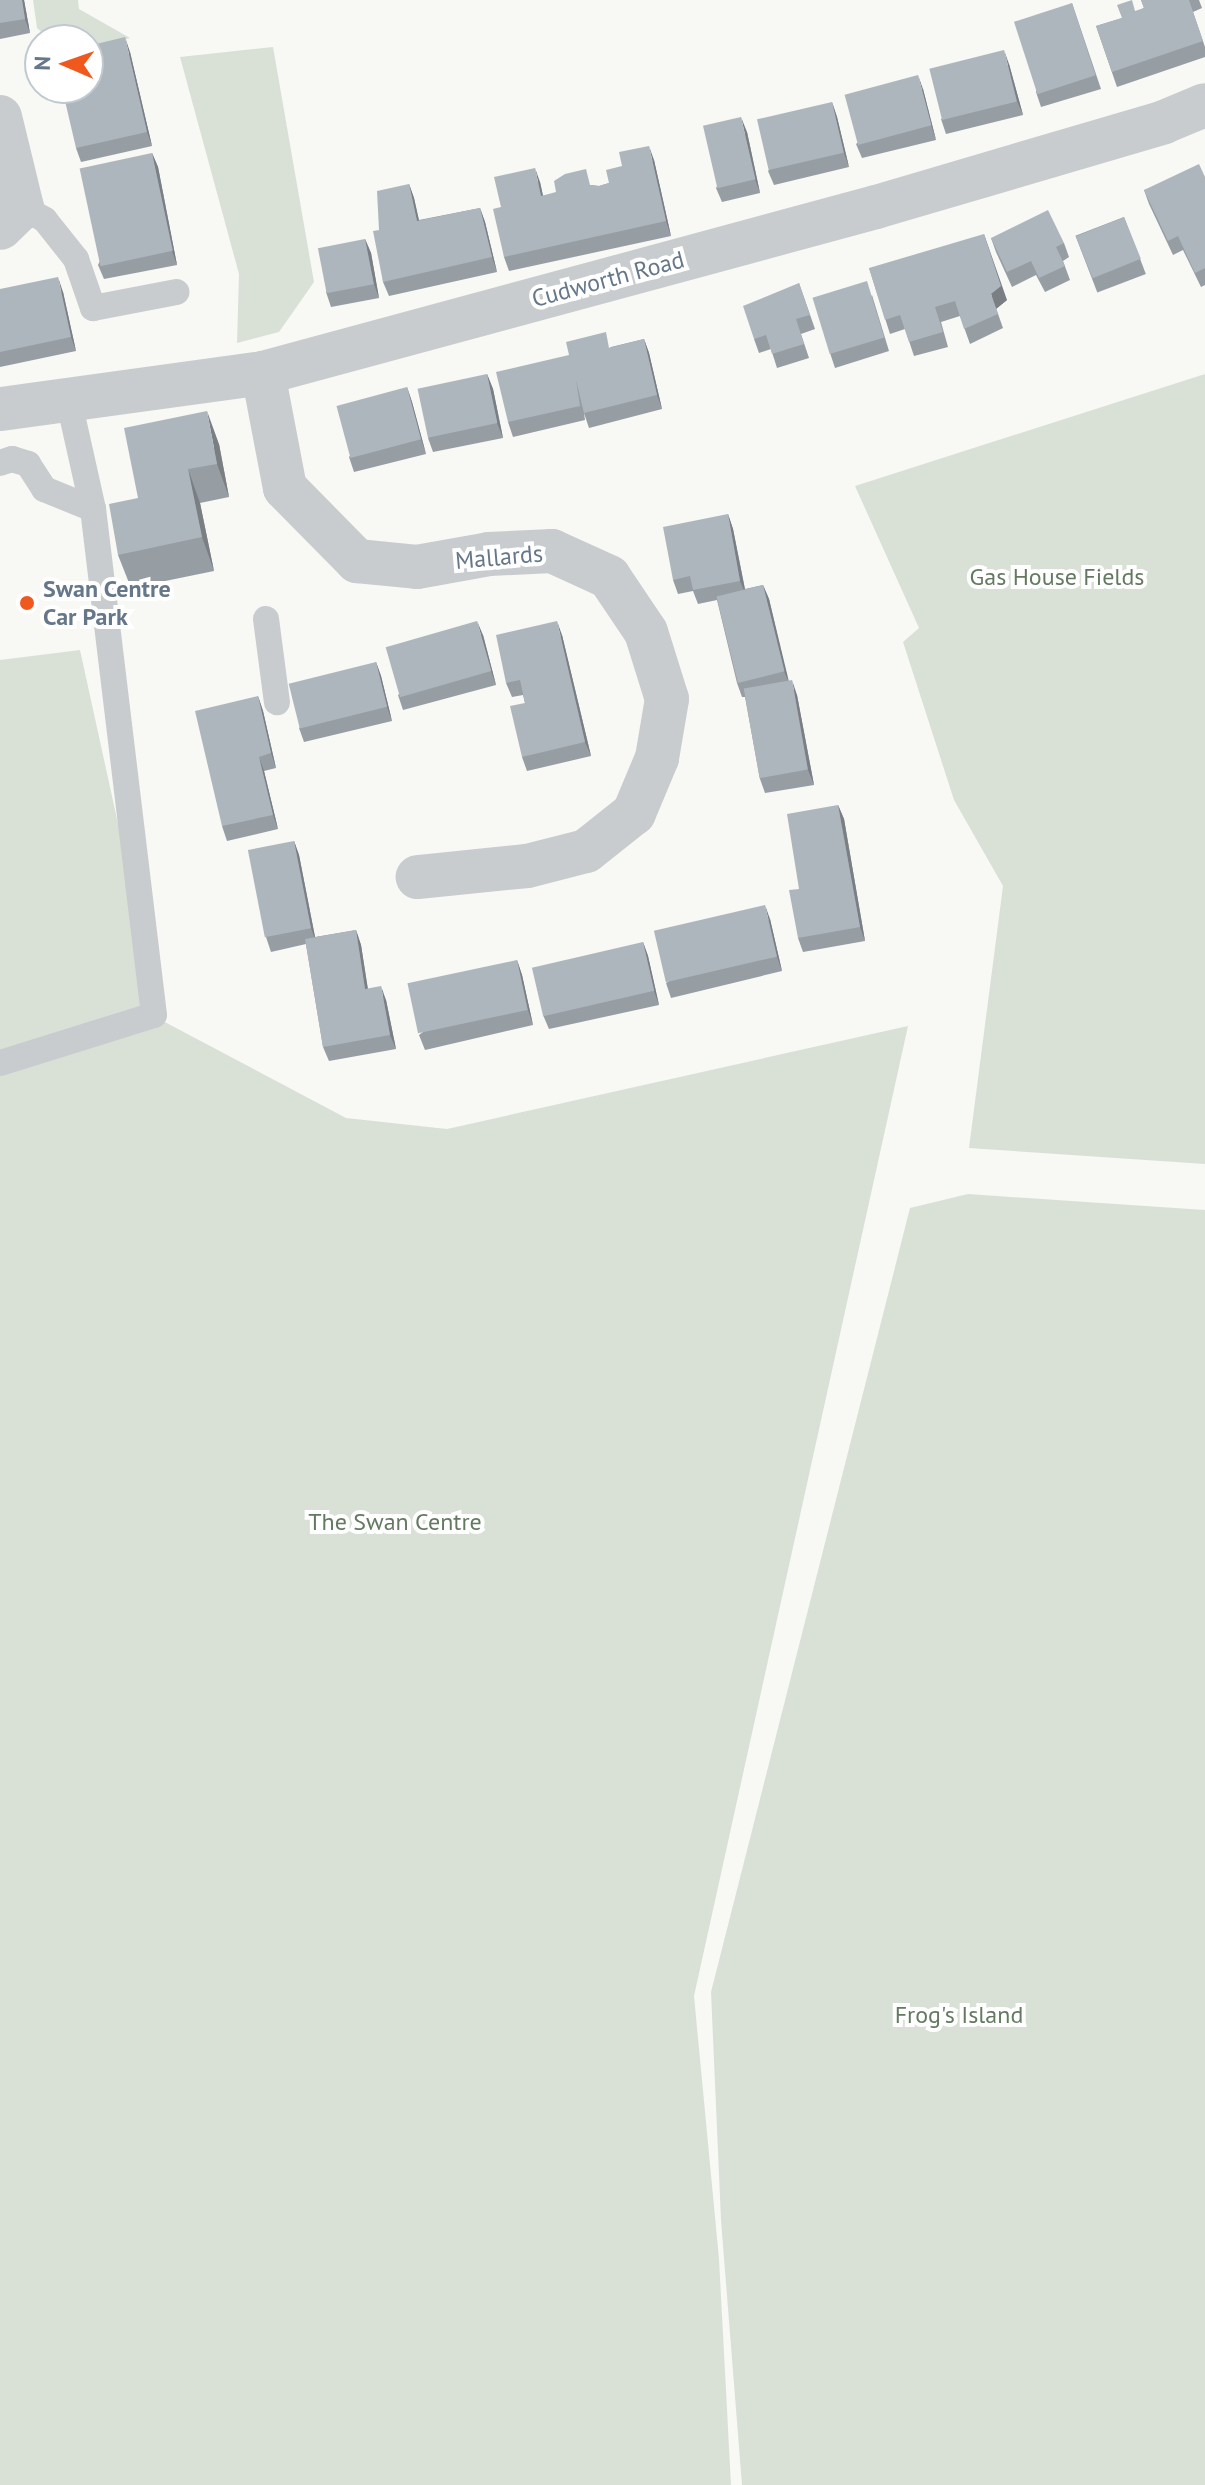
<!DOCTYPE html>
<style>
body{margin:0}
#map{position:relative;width:1205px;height:2485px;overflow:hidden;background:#f8f8f5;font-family:"PT Sans",sans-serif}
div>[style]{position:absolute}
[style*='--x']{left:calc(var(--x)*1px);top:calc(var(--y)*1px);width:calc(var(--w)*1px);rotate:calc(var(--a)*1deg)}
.green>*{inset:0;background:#d9e1d6}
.lane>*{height:26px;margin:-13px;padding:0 13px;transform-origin:13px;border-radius:13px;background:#c8cccf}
.street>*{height:44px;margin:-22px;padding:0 22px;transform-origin:22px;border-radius:22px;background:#c8cccf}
.wall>*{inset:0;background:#969da3;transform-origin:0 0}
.shaded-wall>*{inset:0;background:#7a7f84}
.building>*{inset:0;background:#aeb6bd;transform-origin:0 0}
.dots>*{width:22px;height:22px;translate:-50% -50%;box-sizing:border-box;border:4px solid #fff;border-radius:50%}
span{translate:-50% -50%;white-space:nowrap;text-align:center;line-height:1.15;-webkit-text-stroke:8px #fff;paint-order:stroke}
.street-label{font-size:24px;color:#657789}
.park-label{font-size:24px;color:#647a60}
.poi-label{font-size:24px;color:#657789;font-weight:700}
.left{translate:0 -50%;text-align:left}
.north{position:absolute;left:24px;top:24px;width:80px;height:80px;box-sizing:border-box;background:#fff;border:2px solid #c1c9d0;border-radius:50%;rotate:272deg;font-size:22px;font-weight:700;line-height:32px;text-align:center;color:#657789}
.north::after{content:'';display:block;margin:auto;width:28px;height:36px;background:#f0591d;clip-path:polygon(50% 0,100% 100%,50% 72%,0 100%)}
</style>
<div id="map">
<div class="green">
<div style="clip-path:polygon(33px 0,78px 0,79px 9px,130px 38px,88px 51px,88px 40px,50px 40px,37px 28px)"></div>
<div style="clip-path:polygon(273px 47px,314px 282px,279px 332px,237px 343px,239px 274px,180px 57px)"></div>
<div style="clip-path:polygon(1205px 374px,1205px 1164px,969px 1148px,1003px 886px,954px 800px,903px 642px,919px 628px,855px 486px)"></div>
<div style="clip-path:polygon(80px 650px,161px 1020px,346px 1118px,447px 1129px,908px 1026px,694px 1996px,719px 2259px,731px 2485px,0 2485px,0 660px)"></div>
<div style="clip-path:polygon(968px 1194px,1205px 1210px,1205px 2485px,742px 2485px,721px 2220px,711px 1992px,910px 1208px)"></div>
</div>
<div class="lane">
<div style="--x:22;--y:207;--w:26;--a:29"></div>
<div style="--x:45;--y:220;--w:50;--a:51.5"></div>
<div style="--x:76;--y:259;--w:52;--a:70.9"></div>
<div style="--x:93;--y:308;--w:85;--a:-10.9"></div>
<div style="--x:0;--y:463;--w:13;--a:-18"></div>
<div style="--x:12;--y:459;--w:17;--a:17"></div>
<div style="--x:28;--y:464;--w:30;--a:57"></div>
<div style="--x:44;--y:489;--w:53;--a:22.2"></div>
<div style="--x:266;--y:619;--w:84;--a:82.5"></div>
<div style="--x:0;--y:1063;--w:161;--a:-17.3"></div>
<div style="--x:154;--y:1015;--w:510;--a:-96.87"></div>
<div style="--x:93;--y:509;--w:110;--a:-102.6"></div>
</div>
<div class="street">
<div style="--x:0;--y:117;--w:93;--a:76.3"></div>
<div style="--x:22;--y:207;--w:30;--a:136"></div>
<div style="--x:263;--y:373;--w:117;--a:79.2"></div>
<div style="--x:285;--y:488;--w:103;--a:45.4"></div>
<div style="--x:357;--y:561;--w:60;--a:5.7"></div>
<div style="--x:417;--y:567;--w:73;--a:-10.2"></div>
<div style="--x:489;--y:554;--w:63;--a:-2.7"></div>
<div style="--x:552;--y:551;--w:63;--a:24.5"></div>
<div style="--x:609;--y:577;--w:66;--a:56.1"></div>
<div style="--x:646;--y:632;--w:70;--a:72.6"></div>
<div style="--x:667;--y:699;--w:60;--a:99.6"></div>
<div style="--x:657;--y:758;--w:60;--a:112.7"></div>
<div style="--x:634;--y:813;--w:61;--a:141.6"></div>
<div style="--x:586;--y:851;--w:61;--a:165.7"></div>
<div style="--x:527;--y:866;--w:110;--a:174.2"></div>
<div style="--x:1;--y:409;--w:264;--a:-7.8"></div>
<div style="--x:263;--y:373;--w:635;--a:-15.15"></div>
<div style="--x:876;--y:207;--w:300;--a:-16.4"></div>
<div style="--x:1164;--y:122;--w:44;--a:-22.5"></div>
</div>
<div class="wall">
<div style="clip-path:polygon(0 0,24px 0,30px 33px,0 39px)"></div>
<div style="clip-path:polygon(1141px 0,1199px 0,1202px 8px,1193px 12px,1205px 47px,1205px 57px,1117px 87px,1096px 26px,1122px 18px,1144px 8px)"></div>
<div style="clip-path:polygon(1072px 3px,1101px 89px,1041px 107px,1036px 92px)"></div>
<div style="clip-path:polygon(130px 52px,152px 146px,81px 162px,76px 148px)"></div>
<div style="clip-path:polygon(1009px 64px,1023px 115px,946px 134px,941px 119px)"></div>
<div style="clip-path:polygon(923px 89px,936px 140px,862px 158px,856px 144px)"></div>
<div style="clip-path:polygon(832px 102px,837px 117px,849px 167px,774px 185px,768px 171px)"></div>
<div style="clip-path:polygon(747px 132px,760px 193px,722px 202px,716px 188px)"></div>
<div style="clip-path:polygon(152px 153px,158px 167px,177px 265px,104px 279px,98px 265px)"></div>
<div style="clip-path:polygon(654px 160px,671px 236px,509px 271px,504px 257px,501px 207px,540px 182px,543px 196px,591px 185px,599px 186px,609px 183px)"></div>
<div style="clip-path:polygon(1205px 177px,1205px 285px,1201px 287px,1183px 250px,1173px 255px,1149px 204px,1144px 190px)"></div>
<div style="clip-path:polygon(409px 184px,414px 198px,419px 220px,480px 208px,485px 222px,497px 272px,389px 296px,383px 282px,379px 230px)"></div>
<div style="left:1124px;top:217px;width:61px;height:52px;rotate:69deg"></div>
<div style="clip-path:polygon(991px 238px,1064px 243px,1069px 257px,1063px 261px,1070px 280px,1045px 292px,1036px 275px,1012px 287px,996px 252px)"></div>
<div style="clip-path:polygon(365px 239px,371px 253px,379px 298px,331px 307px,326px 292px)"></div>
<div style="clip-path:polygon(869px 268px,1007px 300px,996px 309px,1003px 328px,970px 344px,960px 316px,941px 322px,948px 347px,914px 356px,905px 329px,890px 334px)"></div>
<div style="clip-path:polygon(799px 283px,815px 329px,801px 334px,809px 358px,777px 368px,771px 349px,759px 353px,754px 339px)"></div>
<div style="clip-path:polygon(0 289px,63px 292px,76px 351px,0 367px)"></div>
<div style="clip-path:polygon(872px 295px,889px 351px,835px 368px,830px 353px)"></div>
<div style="clip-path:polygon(644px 339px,649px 353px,662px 409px,589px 428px,584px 413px,585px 420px,513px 437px,508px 422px,611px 347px)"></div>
<div style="clip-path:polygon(487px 374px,493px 389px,503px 438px,433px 452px,428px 438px)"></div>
<div style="clip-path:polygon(407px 387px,412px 402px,426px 454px,354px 472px,349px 457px)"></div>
<div style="clip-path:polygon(219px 444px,229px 497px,200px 503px,214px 571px,131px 588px,118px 555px,138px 498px)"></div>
<div style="clip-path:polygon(728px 514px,733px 529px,745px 589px,763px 585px,769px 599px,788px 681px,797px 695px,814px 785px,765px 793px,760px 779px,745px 697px,742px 697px,737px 683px,717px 600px,698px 604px,693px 591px,678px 594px,673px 580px)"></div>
<div style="clip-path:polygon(483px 635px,496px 685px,403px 710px,398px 695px)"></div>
<div style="clip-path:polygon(562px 635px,591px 756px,527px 771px,522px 757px,525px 703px,523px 695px,512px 697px,506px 683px)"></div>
<div style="clip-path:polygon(376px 662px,381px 676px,392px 721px,304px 742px,299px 728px)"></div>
<div style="clip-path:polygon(258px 696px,263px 711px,276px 768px,264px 771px,278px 829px,227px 841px,222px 826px)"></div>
<div style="clip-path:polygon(838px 805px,844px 819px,865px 941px,803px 952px,798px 938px,799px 889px)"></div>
<div style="clip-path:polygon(294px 841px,299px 855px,315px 937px,356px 930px,361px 945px,368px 989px,386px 1000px,396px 1049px,329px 1061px,323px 1047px,306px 944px,271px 952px,266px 937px)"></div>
<div style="clip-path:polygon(770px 919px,782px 971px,671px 998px,666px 983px)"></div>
<div style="clip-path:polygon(643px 942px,648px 956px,659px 1005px,549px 1029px,543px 1015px)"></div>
<div style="clip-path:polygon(517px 960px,522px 975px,533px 1025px,425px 1050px,419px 1035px)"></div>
</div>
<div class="shaded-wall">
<div style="clip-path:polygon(22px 0,24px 0,30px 33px,25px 19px)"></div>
<div style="clip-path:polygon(125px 37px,130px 52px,152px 146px,147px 132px)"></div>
<div style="clip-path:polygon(1004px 50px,1009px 64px,1023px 115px,1017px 101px)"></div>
<div style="clip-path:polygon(918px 75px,923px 89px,936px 140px,931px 125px)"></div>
<div style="clip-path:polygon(832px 102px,837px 117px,849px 167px,844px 153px)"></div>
<div style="clip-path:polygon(741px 117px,747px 132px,760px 193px,755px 179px)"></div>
<div style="clip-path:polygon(649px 146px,654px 160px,671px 236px,666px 221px)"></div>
<div style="clip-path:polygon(152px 153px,158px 167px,177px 265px,172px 251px)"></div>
<div style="clip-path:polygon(535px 168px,540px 182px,546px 210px,541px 196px)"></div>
<div style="clip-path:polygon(409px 184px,414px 198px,422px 235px,417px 221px)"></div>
<div style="clip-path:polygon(480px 208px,485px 222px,497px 272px,492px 257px)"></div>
<div style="clip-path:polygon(984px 234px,1007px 300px,996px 309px,1003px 328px,991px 294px)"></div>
<div style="clip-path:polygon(365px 239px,371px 253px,379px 298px,374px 284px)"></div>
<div style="clip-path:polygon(58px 277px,63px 292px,76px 351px,71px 337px)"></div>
<div style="clip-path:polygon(644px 339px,649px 353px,662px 409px,657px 395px)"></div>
<div style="clip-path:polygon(487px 374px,493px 389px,503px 438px,497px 423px)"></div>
<div style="clip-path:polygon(407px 387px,412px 402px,426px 454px,421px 439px)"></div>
<div style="clip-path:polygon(207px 411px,219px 444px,229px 497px,217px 464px)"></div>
<div style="clip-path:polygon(188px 469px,200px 503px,214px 571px,202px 537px)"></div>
<div style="clip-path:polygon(728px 514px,733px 529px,746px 595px,740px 581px)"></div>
<div style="clip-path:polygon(763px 585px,769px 599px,790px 686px,784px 671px)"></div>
<div style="clip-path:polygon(477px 621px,483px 635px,496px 685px,491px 671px)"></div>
<div style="clip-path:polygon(557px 621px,562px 635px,591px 756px,585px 742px)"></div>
<div style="clip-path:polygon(376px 662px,381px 676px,392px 721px,387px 707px)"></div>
<div style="clip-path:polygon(792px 680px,797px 695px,814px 785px,808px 770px)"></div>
<div style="clip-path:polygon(258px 696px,263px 711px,276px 768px,271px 753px)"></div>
<div style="clip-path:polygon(259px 757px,264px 771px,278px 829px,273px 815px)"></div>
<div style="clip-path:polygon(838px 805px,844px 819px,865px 941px,860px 927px)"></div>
<div style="clip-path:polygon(294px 841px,299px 855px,316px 942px,311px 928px)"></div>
<div style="clip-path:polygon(765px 905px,770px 919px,782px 971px,777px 957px)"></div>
<div style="clip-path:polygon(356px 930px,361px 945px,370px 1004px,365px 989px)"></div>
<div style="clip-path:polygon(643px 942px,648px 956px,659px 1005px,654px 991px)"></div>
<div style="clip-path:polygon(517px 960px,522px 975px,533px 1025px,528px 1010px)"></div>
<div style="clip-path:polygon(381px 986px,386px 1000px,396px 1049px,390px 1035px)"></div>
</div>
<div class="building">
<div style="clip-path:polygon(0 0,22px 0,25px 19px,0 23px)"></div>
<div style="clip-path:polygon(1132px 0,1135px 11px,1144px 8px,1141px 0,1189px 0,1203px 41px,1112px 72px,1096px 26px,1122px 18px,1117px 5px)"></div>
<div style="left:1072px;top:3px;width:76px;height:61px;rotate:72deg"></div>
<div style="clip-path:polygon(125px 37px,147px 132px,76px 148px,62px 88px,88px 88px,88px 46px)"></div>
<div style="left:1004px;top:50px;width:53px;height:77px;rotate:76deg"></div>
<div style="left:918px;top:75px;width:52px;height:76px;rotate:75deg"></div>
<div style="left:832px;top:102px;width:52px;height:77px;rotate:77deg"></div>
<div style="left:741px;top:117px;width:64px;height:39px;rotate:77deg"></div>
<div style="clip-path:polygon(649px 146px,666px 221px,504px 257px,493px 209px,501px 207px,494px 177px,535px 168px,541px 196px,556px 192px,554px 181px,565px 174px,586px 169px,590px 185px,599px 186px,609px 183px,606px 170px,622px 166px,619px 152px)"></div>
<div style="left:152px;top:153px;width:100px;height:74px;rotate:78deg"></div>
<div style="clip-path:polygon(1199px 164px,1205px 177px,1205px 268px,1195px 273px,1178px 236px,1168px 241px,1144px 190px)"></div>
<div style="clip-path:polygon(409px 184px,417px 221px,480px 208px,492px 257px,383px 282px,373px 231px,379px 230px,377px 191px)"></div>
<div style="clip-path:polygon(1048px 210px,1064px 243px,1056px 247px,1065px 266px,1039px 278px,1031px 261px,1007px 272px,991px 238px)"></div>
<div style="left:1124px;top:217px;width:45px;height:52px;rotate:68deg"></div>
<div style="clip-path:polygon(984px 234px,1001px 286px,991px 294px,998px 314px,964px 329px,955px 301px,935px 307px,943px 332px,909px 342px,900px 315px,885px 320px,869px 268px)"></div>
<div style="left:365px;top:239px;width:46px;height:48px;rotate:79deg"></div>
<div style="clip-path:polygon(58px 277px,71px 337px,0 352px,0 289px)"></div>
<div style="left:867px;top:281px;width:59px;height:57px;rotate:73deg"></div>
<div style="clip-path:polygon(799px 283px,810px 315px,796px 319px,804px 344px,772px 354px,766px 335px,754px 339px,743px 306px)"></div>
<div style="clip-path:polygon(606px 332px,609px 348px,644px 339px,657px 395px,584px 413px,576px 380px,580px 406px,508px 422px,496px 372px,569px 355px,566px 342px)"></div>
<div style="left:487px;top:374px;width:50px;height:71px;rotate:78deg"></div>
<div style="left:407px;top:387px;width:54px;height:73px;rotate:75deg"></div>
<div style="clip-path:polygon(207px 411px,217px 464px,188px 469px,202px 537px,118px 555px,109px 504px,138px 498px,124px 428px)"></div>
<div style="clip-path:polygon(728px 514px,740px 581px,693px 590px,690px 576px,673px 580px,663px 527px)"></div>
<div style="left:763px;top:585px;width:89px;height:48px;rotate:76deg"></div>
<div style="left:477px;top:621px;width:52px;height:95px;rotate:74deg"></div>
<div style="clip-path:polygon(557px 621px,585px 742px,522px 757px,510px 706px,525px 703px,520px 680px,506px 683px,496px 635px)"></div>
<div style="left:376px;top:662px;width:46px;height:90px;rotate:76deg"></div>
<div style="left:792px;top:680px;width:91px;height:49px;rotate:80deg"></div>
<div style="clip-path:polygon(258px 696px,271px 753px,259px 757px,273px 815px,222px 826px,195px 711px)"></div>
<div style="clip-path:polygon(838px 805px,860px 927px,798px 938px,789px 890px,799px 889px,787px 814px)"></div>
<div style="left:294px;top:841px;width:89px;height:47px;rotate:79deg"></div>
<div style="left:765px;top:905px;width:53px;height:114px;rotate:77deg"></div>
<div style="clip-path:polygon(356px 930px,365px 989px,381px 986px,390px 1035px,323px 1047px,305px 939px)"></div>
<div style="left:643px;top:942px;width:50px;height:114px;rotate:77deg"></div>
<div style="left:517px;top:960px;width:51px;height:112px;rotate:78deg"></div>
</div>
<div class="dots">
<div style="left:27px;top:603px;background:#f0591d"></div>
</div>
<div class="street-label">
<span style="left:608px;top:279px;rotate:-15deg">Cudworth Road</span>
<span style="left:499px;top:557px;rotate:-5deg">Mallards</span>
</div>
<div class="park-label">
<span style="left:1057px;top:577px">Gas House Fields</span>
<span style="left:395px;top:1522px">The Swan Centre</span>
<span style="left:959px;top:2015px">Frog's Island</span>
</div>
<div class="poi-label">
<span class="left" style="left:43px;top:603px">Swan Centre<br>Car Park</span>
</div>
<div class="north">N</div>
</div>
